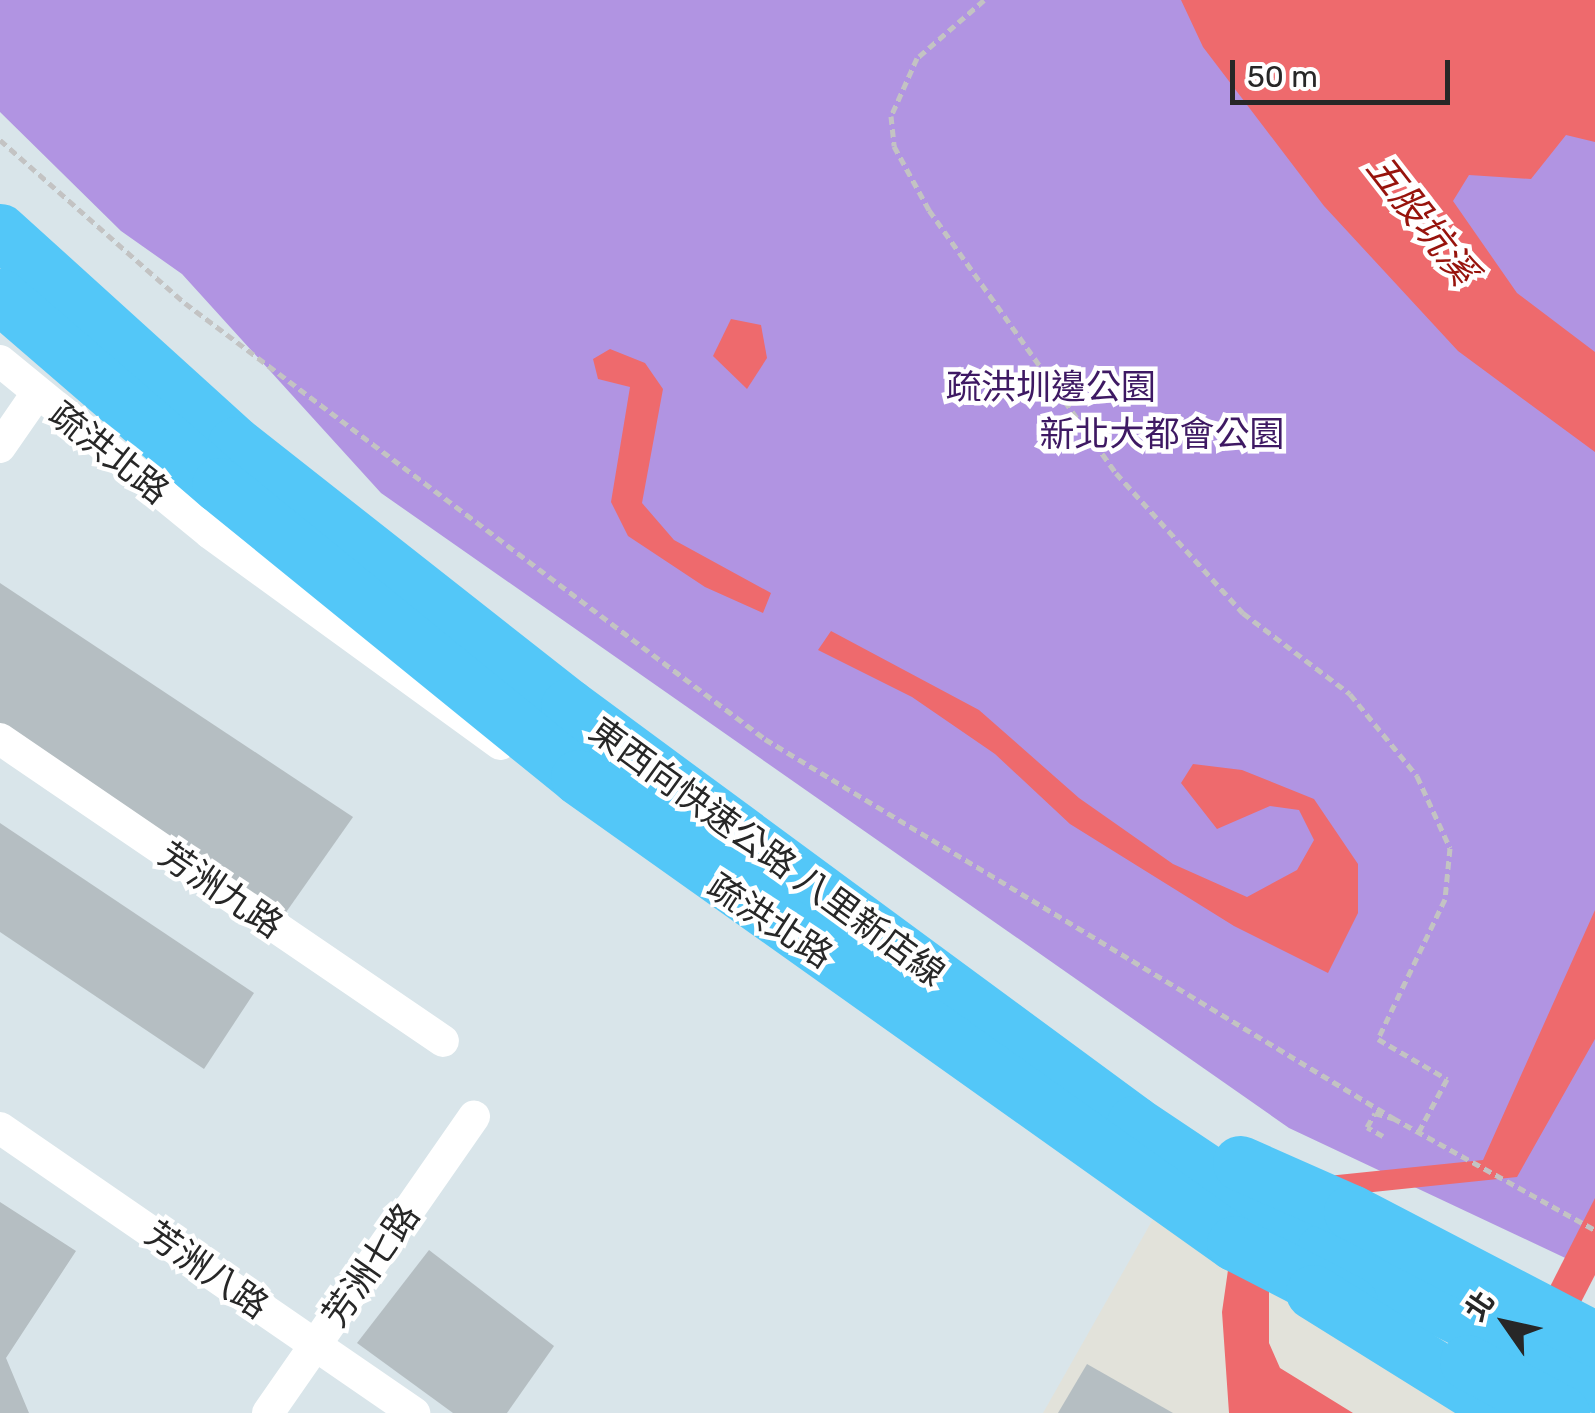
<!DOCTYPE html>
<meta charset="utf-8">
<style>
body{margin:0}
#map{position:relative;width:1595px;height:1413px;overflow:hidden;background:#d9e5ea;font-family:Rubik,"Noto Sans TC",sans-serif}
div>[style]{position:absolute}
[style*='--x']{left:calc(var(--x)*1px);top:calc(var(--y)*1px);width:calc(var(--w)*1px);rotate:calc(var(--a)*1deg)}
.industrial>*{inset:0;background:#e2e2da}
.green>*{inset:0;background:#b194e2}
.water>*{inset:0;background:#ee6a6d}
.building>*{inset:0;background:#b5bec2}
.path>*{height:5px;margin-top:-2.5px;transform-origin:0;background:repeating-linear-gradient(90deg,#c3c3c3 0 8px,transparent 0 13px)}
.minor>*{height:32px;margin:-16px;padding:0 16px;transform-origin:16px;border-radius:16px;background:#fff}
.trunk>*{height:55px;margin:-27.5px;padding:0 27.5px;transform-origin:27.5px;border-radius:27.5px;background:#53c7f8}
span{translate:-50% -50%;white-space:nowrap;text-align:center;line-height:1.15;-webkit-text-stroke:9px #fff;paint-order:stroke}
.park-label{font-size:35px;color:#3e1963}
.street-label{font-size:35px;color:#272727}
.water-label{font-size:38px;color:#97130c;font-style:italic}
.north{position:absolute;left:1455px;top:1273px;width:100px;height:100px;-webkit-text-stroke:8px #fff;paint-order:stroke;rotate:304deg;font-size:28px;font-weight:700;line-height:40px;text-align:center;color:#272727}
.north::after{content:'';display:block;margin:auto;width:35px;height:45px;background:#272727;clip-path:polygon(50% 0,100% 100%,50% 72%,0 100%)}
.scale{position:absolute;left:1230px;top:60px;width:220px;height:45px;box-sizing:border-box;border:5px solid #272727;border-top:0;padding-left:12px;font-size:30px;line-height:35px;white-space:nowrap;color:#272727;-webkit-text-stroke:8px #fff;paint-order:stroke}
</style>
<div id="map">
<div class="industrial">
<div style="clip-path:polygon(1161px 1205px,1531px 1413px,1043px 1413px)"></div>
</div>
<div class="green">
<div style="clip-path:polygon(0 0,1595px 0,1595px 1272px,1289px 1128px,381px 493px,182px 274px,121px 231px,0 112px)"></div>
</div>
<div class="water">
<div style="clip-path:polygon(1181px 0,1595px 0,1595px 142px,1566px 135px,1531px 179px,1469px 175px,1453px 201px,1517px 293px,1595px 352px,1595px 452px,1458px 351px,1324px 206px,1203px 47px)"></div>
<div style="clip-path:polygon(731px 319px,761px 325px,767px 358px,747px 389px,713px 356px)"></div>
<div style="clip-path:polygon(610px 349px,645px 363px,663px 389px,642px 503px,674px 540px,771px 593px,763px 613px,705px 587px,628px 536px,611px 502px,630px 387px,598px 379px,593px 359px)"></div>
<div style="clip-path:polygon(831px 631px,979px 710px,1079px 798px,1173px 864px,1247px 897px,1297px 870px,1314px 840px,1299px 810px,1270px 806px,1217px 829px,1181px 783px,1193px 764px,1242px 770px,1314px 799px,1358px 864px,1358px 913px,1328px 973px,1234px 926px,1070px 824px,995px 754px,912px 697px,818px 650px)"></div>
<div style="clip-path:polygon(1595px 910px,1595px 1039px,1517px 1177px,1306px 1199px,1269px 1251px,1269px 1343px,1280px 1368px,1353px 1413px,1229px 1413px,1222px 1312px,1231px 1249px,1289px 1180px,1483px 1160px)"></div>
<div style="clip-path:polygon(1595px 1198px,1595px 1275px,1524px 1413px,1486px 1413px)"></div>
</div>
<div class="building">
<div style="clip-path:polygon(0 583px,353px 817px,282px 918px,0 723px)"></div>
<div style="clip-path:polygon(0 823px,254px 993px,204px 1069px,0 932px)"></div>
<div style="clip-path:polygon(0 1202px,76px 1251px,6px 1358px,29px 1413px,0 1413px)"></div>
<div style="clip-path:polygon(429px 1250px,554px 1346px,507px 1413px,453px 1413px,357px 1343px)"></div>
<div style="clip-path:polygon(1087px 1364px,1173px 1413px,1058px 1413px)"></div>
</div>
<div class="path">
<div style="--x:984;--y:0;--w:89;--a:139.1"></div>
<div style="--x:917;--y:58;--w:64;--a:114.1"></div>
<div style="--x:891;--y:116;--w:30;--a:84"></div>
<div style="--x:894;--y:146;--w:73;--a:61.3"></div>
<div style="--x:929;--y:210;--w:323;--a:54.6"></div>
<div style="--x:1116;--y:473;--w:189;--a:47.8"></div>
<div style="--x:1243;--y:613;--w:134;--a:37.1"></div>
<div style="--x:1350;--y:694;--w:106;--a:50.7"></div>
<div style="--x:1417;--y:776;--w:79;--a:65.4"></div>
<div style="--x:1450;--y:848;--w:51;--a:95.6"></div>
<div style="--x:1445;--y:899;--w:155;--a:115.6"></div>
<div style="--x:1378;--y:1039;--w:80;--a:30.1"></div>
<div style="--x:1447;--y:1079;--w:61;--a:118.2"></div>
<div style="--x:0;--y:140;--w:247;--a:41.4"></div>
<div style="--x:185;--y:303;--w:726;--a:36.93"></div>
<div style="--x:765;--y:739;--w:734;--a:31.11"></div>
<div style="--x:1393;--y:1118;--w:231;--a:29"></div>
<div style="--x:1383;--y:1136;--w:18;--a:-151"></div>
<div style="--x:1367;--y:1127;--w:16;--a:-60"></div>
<div style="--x:1375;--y:1113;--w:19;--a:16"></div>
</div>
<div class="minor">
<div style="--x:0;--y:361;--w:271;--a:39.3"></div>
<div style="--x:210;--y:533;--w:359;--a:36"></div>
<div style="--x:0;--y:447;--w:63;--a:-55.3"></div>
<div style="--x:0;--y:739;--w:536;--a:34.28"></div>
<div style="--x:0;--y:1128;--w:503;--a:34.54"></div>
<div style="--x:268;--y:1413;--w:361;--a:-55.2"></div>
</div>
<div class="trunk">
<div style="--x:0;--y:231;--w:317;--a:42.2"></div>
<div style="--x:235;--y:444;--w:424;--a:38.2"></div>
<div style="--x:568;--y:706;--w:703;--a:36.38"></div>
<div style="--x:1134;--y:1123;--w:229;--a:33.8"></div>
<div style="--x:1324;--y:1250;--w:303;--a:26.5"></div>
<div style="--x:0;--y:296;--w:289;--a:40.8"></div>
<div style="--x:219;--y:485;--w:463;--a:39.1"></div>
<div style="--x:578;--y:777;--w:805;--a:35.39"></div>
<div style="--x:1234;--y:1243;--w:131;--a:27.3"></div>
<div style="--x:1240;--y:1163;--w:121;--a:23.8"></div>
<div style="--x:1351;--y:1212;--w:275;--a:27.5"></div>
<div style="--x:1313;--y:1292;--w:208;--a:31.9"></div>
<div style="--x:1467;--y:1362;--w:108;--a:28.2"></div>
</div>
<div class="park-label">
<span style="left:1051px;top:387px">疏洪圳邊公園</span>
<span style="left:1162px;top:434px">新北大都會公園</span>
</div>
<div class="street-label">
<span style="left:109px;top:453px;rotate:38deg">疏洪北路</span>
<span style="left:767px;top:852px;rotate:36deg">東西向快速公路 八里新店線</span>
<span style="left:221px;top:890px;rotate:34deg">芳洲九路</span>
<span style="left:770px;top:921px;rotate:33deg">疏洪北路</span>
<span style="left:371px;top:1265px;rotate:-55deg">芳洲七路</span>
<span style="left:207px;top:1270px;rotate:35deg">芳洲八路</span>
</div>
<div class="water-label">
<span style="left:1421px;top:220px;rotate:52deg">五股坑溪</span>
</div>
<div class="north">北</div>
<div class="scale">50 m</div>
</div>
